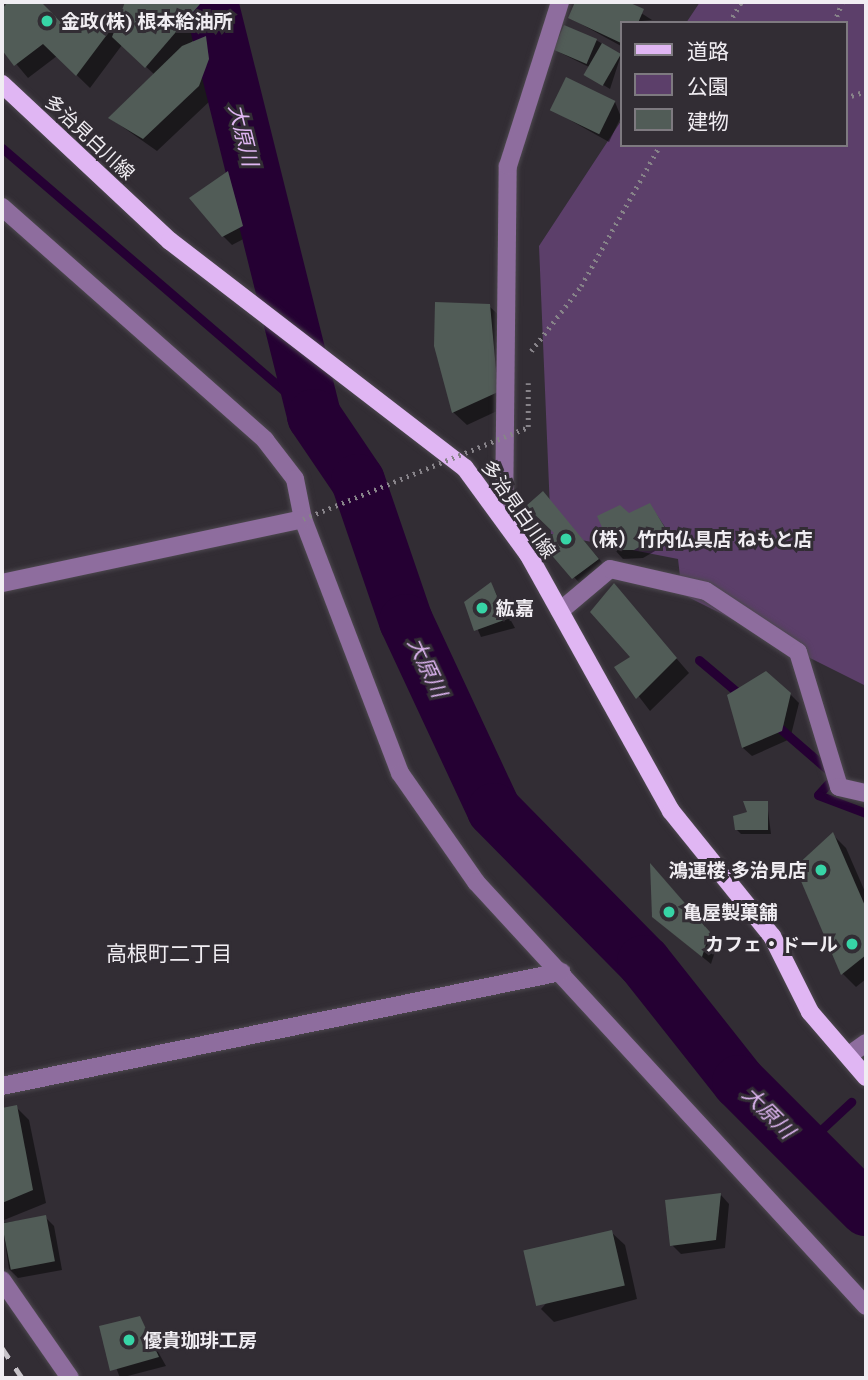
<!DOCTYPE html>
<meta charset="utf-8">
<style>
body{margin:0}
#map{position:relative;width:868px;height:1380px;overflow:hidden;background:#322d34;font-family:"PT Serif","Noto Sans JP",serif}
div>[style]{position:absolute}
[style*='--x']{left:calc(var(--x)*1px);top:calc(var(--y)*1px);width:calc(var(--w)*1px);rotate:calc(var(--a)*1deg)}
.green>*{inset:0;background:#5c3f6a}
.shadow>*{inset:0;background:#0007}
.stream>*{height:9px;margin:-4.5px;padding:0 4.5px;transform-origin:4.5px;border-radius:4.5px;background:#250033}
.river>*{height:54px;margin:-27px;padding:0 27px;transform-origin:27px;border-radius:27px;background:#250033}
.building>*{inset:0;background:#515c57;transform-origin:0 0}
.path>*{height:4.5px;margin-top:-2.25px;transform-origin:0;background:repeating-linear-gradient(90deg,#878389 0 2px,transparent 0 7px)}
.roads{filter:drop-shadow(0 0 2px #4d484f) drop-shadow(0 0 2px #4d484f)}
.minor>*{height:18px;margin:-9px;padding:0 9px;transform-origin:9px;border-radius:9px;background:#8e6d9e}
.major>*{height:18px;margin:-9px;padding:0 9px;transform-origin:9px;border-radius:9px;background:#e0b6f3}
.rail>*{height:5px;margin-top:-2.5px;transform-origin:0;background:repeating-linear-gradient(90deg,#c6c2c8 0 12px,transparent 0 24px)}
.path-bridge>*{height:4.5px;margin-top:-2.25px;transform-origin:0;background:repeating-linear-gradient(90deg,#878389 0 2px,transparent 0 7px)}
.dots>*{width:19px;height:19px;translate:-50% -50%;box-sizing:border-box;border:4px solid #322d34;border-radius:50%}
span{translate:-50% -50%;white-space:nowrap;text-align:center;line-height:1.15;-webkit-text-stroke:6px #322d34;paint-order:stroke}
.poi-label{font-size:19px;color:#f0edf2;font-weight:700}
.left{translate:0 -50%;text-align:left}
.right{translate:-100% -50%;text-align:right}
.street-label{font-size:19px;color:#f0edf2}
.water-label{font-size:21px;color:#dfb6f2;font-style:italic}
.neighbourhood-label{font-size:21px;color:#f0edf2}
.frame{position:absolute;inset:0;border:4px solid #f0edf2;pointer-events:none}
.legend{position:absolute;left:620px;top:21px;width:228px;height:126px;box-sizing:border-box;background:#322d34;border:2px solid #7e7a80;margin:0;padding:9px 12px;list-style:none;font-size:21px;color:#f0edf2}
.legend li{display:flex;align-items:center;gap:14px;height:35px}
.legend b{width:35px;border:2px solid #7e7a80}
</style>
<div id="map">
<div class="green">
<div style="clip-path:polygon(700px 2px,866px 2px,866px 686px,682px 594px,678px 559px,551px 534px,539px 246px,621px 121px,621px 145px,845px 145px,845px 23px,686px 23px)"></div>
</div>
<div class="shadow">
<div style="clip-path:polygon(11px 2px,39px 2px,72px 35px,91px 18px,115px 33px,127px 2px,193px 2px,212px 19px,189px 45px,206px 38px,219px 51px,222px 73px,212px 99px,157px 151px,110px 118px,155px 75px,122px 45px,90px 88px,57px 56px,28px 78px,2px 47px,2px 12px)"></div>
<div style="clip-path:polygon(577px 2px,624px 2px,652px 20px,621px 23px,621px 46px,570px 18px)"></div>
<div style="clip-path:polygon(596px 40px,621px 55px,610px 89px,587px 75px,591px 68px,555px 50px)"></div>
<div style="clip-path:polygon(615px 102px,621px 117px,609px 142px,552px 110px)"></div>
<div style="clip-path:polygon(228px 173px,236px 182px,251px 235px,232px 245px,223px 236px)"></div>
<div style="clip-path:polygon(489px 306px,503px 319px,510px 405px,467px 425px,453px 412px)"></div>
<div style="clip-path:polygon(551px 503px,607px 568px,583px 587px,545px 545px,556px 533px)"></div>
<div style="clip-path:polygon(650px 505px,674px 540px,643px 558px,623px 559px,614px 549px,629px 515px)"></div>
<div style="clip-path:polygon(491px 584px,515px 628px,481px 637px,466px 603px)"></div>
<div style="clip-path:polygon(614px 586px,689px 673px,650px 711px,617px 668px,633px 658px)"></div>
<div style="clip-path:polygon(790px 694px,799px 703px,790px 739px,752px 756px,743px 748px,729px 696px)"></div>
<div style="clip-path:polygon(767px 803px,771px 834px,741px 834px,737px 830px,749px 813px)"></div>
<div style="clip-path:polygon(833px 835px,846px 848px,866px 894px,866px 979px,856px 987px,843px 974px,797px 867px)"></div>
<div style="clip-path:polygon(659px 874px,718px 942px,711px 964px,653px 917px)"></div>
<div style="clip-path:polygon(16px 1107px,29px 1120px,46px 1203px,4px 1220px,2px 1110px)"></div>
<div style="clip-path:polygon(721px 1195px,729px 1204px,725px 1248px,681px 1254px,672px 1245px)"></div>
<div style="clip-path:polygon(45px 1217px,54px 1226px,62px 1270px,18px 1278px,9px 1269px,2px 1223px)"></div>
<div style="clip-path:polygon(611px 1232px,625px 1245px,637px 1299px,554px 1322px,541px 1309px)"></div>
<div style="clip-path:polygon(139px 1318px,166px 1366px,120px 1378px,101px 1327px)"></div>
</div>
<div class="stream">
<div style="--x:2;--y:148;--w:411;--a:40.7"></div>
<div style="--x:699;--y:660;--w:57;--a:40.1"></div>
<div style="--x:775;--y:724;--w:79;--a:40.9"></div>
<div style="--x:835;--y:776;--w:25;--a:132"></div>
<div style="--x:818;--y:795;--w:51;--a:20.6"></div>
<div style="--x:806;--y:1144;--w:62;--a:-43"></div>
</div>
<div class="river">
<div style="--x:211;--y:2;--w:427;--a:76"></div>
<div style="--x:314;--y:416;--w:78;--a:55.9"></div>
<div style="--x:358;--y:481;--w:148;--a:71.1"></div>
<div style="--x:406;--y:621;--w:208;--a:65"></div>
<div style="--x:494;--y:810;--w:214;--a:45.4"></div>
<div style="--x:644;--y:962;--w:153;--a:51.6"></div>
<div style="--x:739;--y:1082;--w:180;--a:45"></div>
</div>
<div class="building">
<div style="clip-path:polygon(8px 2px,41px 2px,72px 33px,91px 15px,112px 28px,76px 76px,43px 44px,14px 66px,2px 50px,2px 9px)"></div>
<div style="clip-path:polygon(125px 2px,196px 2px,200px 4px,145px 68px,112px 37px)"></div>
<div style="clip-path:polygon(575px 2px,628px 2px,644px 9px,638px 23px,621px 23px,621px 43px,568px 18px)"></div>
<div style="left:564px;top:25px;width:36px;height:27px;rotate:23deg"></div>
<div style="clip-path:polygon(206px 36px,209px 59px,199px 86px,143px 139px,108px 118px,182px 46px)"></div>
<div style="left:602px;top:43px;width:22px;height:37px;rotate:30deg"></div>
<div style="left:566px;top:77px;width:55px;height:37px;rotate:26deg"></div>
<div style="clip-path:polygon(228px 171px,243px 226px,222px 237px,189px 198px)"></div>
<div style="clip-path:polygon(435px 302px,490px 304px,498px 392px,452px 413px,434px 346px)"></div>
<div style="clip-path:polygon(543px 491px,599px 559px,572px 579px,543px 545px,554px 533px,526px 506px)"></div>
<div style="clip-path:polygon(650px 503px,667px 531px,634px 550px,612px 550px,597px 516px,620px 505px,629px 513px)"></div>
<div style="clip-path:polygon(491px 582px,507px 619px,474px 631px,464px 602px)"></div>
<div style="clip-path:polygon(614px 583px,677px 658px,636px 699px,614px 667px,630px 657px,590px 612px)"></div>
<div style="clip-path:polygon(766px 671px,791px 693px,782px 731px,742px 748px,727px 695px)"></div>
<div style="clip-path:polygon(743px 801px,768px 801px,768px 830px,735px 830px,733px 816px,747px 812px)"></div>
<div style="clip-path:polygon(833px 832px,866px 908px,866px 955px,841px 975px,795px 867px)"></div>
<div style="clip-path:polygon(650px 863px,710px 932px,702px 957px,652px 917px)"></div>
<div style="clip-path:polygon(17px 1105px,33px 1190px,2px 1203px,2px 1108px)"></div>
<div style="clip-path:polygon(721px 1193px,716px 1240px,670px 1246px,665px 1200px)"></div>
<div style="left:46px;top:1215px;width:47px;height:45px;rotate:79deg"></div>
<div style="left:612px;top:1230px;width:57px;height:91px;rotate:77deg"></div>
<div style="clip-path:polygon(140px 1316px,159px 1357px,110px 1371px,99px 1326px)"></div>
</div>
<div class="path">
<div style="--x:729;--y:23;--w:24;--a:-60"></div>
<div style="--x:834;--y:23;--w:22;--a:-69"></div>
<div style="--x:845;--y:98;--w:22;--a:-18"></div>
<div style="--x:531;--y:351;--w:82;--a:-52.4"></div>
<div style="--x:581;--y:286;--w:162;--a:-60.7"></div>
</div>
<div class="roads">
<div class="minor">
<div style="--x:2;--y:207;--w:351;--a:41.5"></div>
<div style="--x:265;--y:440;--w:49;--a:52.4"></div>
<div style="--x:295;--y:479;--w:41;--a:78.7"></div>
<div style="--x:303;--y:519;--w:272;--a:69.1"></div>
<div style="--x:400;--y:773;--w:133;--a:55.1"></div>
<div style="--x:476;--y:882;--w:576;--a:47.39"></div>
<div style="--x:504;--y:519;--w:353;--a:-89.4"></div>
<div style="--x:508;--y:166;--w:172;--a:-72.4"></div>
<div style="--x:2;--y:583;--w:308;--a:-12"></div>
<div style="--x:560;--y:611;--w:65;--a:-40"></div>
<div style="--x:610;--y:569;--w:98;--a:12.9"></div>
<div style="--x:706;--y:591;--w:110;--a:33.5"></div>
<div style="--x:798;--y:652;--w:141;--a:73.1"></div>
<div style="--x:839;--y:787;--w:28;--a:13"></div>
<div style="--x:849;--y:1055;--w:21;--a:-35"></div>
<div style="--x:2;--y:1086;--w:571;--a:-11.53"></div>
<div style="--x:2;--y:1280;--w:119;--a:55.2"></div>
</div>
<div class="major">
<div style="--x:2;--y:84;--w:230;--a:43.1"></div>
<div style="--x:170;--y:241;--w:372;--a:37.6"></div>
<div style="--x:465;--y:468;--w:107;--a:53.8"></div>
<div style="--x:528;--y:554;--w:294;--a:60.9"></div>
<div style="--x:671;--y:811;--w:161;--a:51.1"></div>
<div style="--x:772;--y:936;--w:85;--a:63.4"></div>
<div style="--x:810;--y:1012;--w:86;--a:49.3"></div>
</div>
</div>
<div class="rail">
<div style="--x:2;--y:1348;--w:36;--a:56"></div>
</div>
<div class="path-bridge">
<div style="--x:303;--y:519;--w:243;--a:-22.2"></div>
<div style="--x:528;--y:427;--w:44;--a:-90"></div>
</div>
<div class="dots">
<div style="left:47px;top:21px;background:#37d4a6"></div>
<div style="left:566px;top:539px;background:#37d4a6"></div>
<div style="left:482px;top:608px;background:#37d4a6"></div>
<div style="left:821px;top:870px;background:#37d4a6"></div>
<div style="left:669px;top:912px;background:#37d4a6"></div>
<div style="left:852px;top:944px;background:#37d4a6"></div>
<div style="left:129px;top:1340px;background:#37d4a6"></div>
</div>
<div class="poi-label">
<span class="left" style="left:61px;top:21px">金政(株) 根本給油所</span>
<span class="left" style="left:580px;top:539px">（株）竹内仏具店 ねもと店</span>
<span class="left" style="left:496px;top:608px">紘嘉</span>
<span class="right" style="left:807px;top:870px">鴻運楼 多治見店</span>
<span class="left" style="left:683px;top:912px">亀屋製菓舗</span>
<span class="right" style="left:838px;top:944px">カフェ・ドール</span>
<span class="left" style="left:143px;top:1340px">優貴珈琲工房</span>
</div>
<div class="street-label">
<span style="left:90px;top:137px;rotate:43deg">多治見白川線</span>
<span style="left:519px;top:509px;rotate:55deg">多治見白川線</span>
</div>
<div class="water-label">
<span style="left:244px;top:135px;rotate:76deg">大原川</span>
<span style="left:428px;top:667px;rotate:65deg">大原川</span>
<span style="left:769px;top:1112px;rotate:45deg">大原川</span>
</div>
<div class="neighbourhood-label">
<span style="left:169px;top:953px">高根町二丁目</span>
</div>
<div class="frame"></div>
<ul class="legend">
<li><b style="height:9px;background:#e0b6f3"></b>道路</li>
<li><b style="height:19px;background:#5c3f6a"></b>公園</li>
<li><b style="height:19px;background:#515c57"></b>建物</li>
</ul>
</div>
